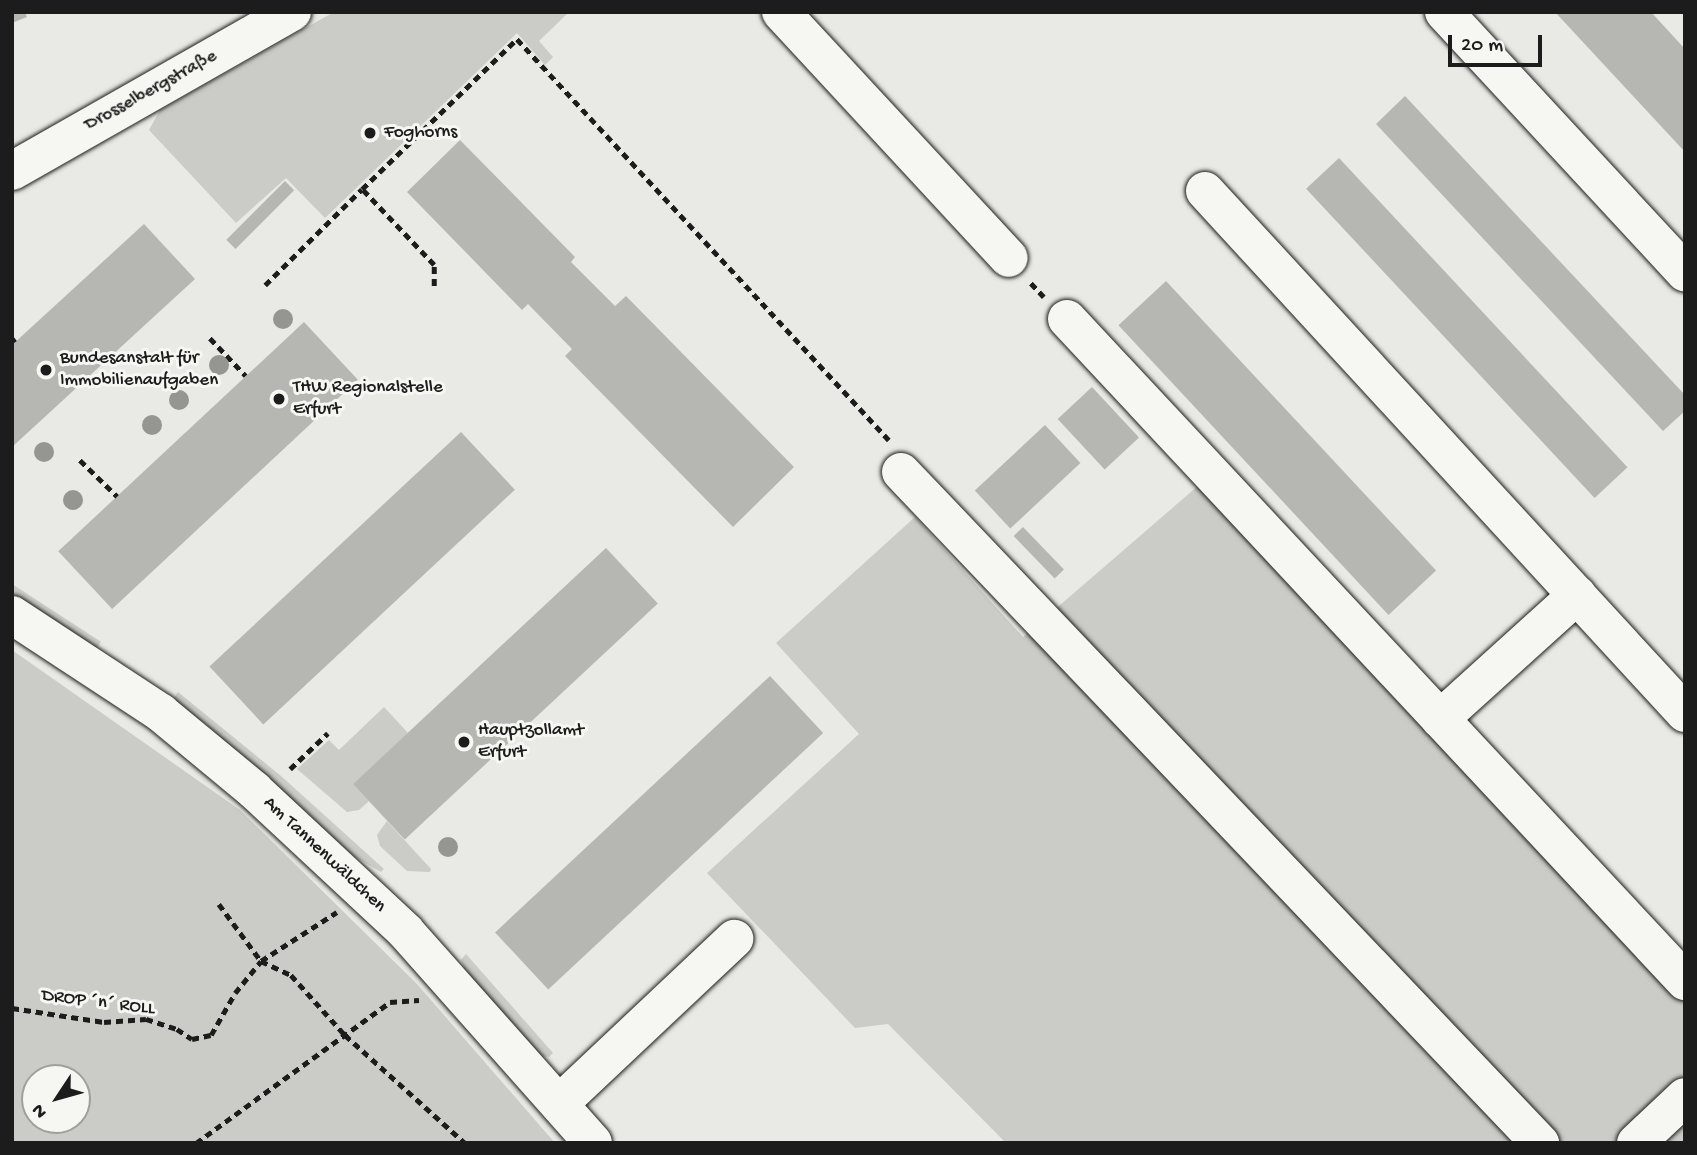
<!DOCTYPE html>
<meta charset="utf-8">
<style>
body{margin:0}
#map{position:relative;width:1697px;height:1155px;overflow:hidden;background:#e9e9e5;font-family:"Gochi Hand",sans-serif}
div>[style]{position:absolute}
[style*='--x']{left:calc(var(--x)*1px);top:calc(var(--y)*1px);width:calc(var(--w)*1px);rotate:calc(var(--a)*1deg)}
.green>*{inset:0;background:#cbcbc7;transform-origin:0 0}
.building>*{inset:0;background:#b6b6b3;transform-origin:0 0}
.path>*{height:4.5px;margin-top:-2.25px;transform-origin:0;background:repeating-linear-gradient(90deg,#1c1c1c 0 7px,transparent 0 12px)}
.roads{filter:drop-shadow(0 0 2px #1c1c1c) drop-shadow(0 0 2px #1c1c1c)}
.minor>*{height:38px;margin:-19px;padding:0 19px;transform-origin:19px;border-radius:19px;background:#f6f6f2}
.trees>*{width:20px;height:20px;margin:-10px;border-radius:50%;background:#959592}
.dots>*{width:19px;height:19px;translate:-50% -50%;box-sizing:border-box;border:4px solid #f6f6f2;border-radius:50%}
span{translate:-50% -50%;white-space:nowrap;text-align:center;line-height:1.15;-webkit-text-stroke:6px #f6f6f2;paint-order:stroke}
.street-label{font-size:19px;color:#1c1c1c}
.poi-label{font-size:19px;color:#1c1c1c}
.left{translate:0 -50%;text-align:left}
.frame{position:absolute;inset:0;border:14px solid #1c1c1c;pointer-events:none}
.north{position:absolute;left:21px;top:1064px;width:70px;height:70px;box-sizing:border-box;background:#f6f6f2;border:2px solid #9f9f9c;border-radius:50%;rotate:234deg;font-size:19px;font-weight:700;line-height:28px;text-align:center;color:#1c1c1c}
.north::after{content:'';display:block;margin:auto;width:24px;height:32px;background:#1c1c1c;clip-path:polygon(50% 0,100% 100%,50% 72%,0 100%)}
.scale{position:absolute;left:1448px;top:35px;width:94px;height:32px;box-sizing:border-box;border:4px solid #1c1c1c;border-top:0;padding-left:9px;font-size:21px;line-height:24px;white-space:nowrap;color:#1c1c1c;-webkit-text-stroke:5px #f6f6f2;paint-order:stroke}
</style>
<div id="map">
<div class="green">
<div style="clip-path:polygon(334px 12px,569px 12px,539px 41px,553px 57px,545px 65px,517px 33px,325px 218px,286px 178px,236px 223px,149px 130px,160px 110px)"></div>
<div style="clip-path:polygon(1199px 485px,1685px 1002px,1685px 1143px,1003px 1143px,1004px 1141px,888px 1024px,855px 1028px,707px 873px,859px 734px,776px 643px,915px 517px,1023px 637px)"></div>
<div style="left:12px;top:584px;width:106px;height:14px;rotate:33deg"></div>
<div style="clip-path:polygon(evenodd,12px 650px,240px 810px,417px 984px,555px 1143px,12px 1143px,12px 650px,77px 1078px,77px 1120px,35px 1120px,35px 1078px,77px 1078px)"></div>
<div style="clip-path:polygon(178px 692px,281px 776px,384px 869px,381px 872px,353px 856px,170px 704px)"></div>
<div style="clip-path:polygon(384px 707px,408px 733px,353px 784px,369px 801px,359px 810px,347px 812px,297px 769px,329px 740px,339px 750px)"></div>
<div style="clip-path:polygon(387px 821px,431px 869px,430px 872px,407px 871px,380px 846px,377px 835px)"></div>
<div style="clip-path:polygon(466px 954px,553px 1053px,549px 1057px,539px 1056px,467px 974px,461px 960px)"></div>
</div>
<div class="building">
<div style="clip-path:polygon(12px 12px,25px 12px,27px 17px,12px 23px)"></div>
<div style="clip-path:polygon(1555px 12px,1651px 12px,1685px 49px,1685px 152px)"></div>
<div style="clip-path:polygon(1405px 96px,1685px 395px,1685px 411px,1663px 431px,1376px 124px)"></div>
<div style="clip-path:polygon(460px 140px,575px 257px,571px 262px,615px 306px,626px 296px,794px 467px,733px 527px,565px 356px,572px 349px,528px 304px,522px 310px,407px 192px)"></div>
<div style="left:1339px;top:158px;width:423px;height:45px;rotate:47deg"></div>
<div style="left:285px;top:181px;width:13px;height:83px;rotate:45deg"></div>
<div style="clip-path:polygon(144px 224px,195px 279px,12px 447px,12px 345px)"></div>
<div style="left:1166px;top:281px;width:396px;height:65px;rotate:47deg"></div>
<div style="left:304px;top:322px;width:79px;height:336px;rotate:47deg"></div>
<div style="left:1092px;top:387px;width:69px;height:47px;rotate:47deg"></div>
<div style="left:1045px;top:425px;width:52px;height:96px;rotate:47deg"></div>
<div style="left:461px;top:432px;width:79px;height:344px;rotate:47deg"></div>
<div style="left:1023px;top:527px;width:59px;height:13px;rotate:46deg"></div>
<div style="left:606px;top:548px;width:76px;height:346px;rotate:47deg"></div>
<div style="left:770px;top:676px;width:78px;height:376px;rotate:47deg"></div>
</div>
<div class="path">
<div style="--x:1031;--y:283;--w:19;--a:47"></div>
<div style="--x:265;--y:285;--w:136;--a:-44.7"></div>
<div style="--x:434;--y:286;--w:21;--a:-90"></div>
<div style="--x:434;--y:265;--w:105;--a:-133.5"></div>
<div style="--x:362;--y:189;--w:216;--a:-44.1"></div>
<div style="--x:517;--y:39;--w:547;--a:47.15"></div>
<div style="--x:12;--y:338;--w:5;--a:53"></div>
<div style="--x:210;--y:338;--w:52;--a:46.5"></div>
<div style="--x:80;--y:460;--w:52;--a:44.2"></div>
<div style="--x:290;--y:769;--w:52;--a:-43.5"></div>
<div style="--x:219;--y:904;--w:71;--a:53.6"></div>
<div style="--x:261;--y:961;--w:33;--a:25"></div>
<div style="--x:291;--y:975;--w:81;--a:48"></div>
<div style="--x:345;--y:1035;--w:161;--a:42"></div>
<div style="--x:12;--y:1008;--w:93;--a:8.7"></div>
<div style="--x:104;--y:1022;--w:42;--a:-4.1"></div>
<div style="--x:146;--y:1019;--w:33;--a:18"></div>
<div style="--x:177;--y:1029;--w:18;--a:34"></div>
<div style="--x:192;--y:1039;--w:19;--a:-12"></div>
<div style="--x:211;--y:1035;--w:48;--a:-60.3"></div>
<div style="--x:235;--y:993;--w:41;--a:-50.9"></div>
<div style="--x:261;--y:961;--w:90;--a:-32.8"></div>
<div style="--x:196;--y:1143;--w:240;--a:-36"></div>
<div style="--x:390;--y:1002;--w:29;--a:-4"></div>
</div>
<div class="roads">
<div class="minor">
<div style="--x:781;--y:12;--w:335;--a:47.2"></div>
<div style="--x:1444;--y:12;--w:355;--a:47.2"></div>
<div style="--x:12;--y:171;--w:322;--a:-29.6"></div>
<div style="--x:1205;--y:191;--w:709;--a:47.4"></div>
<div style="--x:1067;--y:319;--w:906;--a:46.97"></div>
<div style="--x:901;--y:472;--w:927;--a:46.4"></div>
<div style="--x:12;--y:615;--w:178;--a:33.3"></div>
<div style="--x:161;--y:713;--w:121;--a:39.6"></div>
<div style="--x:254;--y:790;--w:207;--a:43"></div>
<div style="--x:405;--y:931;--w:283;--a:48.4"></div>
<div style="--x:1440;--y:719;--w:185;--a:-42.1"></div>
<div style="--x:559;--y:1104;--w:241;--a:-43.3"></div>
<div style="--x:1636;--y:1143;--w:67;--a:-43.2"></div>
</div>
</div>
<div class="trees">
<div style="left:283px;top:319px"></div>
<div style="left:219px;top:365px"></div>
<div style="left:179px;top:400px"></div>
<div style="left:152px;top:425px"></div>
<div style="left:44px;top:452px"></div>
<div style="left:73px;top:500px"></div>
<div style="left:448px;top:847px"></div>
</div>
<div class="dots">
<div style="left:370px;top:133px;background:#1c1c1c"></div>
<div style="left:46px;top:370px;background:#1c1c1c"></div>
<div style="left:279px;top:399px;background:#1c1c1c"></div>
<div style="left:464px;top:742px;background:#1c1c1c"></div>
</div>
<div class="street-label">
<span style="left:151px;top:91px;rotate:-29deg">Drosselbergstraße</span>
<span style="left:324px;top:855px;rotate:43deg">Am Tannenwäldchen</span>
<span style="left:98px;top:1003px;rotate:7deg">DROP ´n´ ROLL</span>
</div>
<div class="poi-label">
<span class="left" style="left:384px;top:133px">Foghorns</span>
<span class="left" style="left:60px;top:370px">Bundesanstalt für<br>Immobilienaufgaben</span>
<span class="left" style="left:293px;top:399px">THW Regionalstelle<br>Erfurt</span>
<span class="left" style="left:478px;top:742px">Hauptzollamt<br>Erfurt</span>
</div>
<div class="frame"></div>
<div class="north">N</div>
<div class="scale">20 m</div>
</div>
